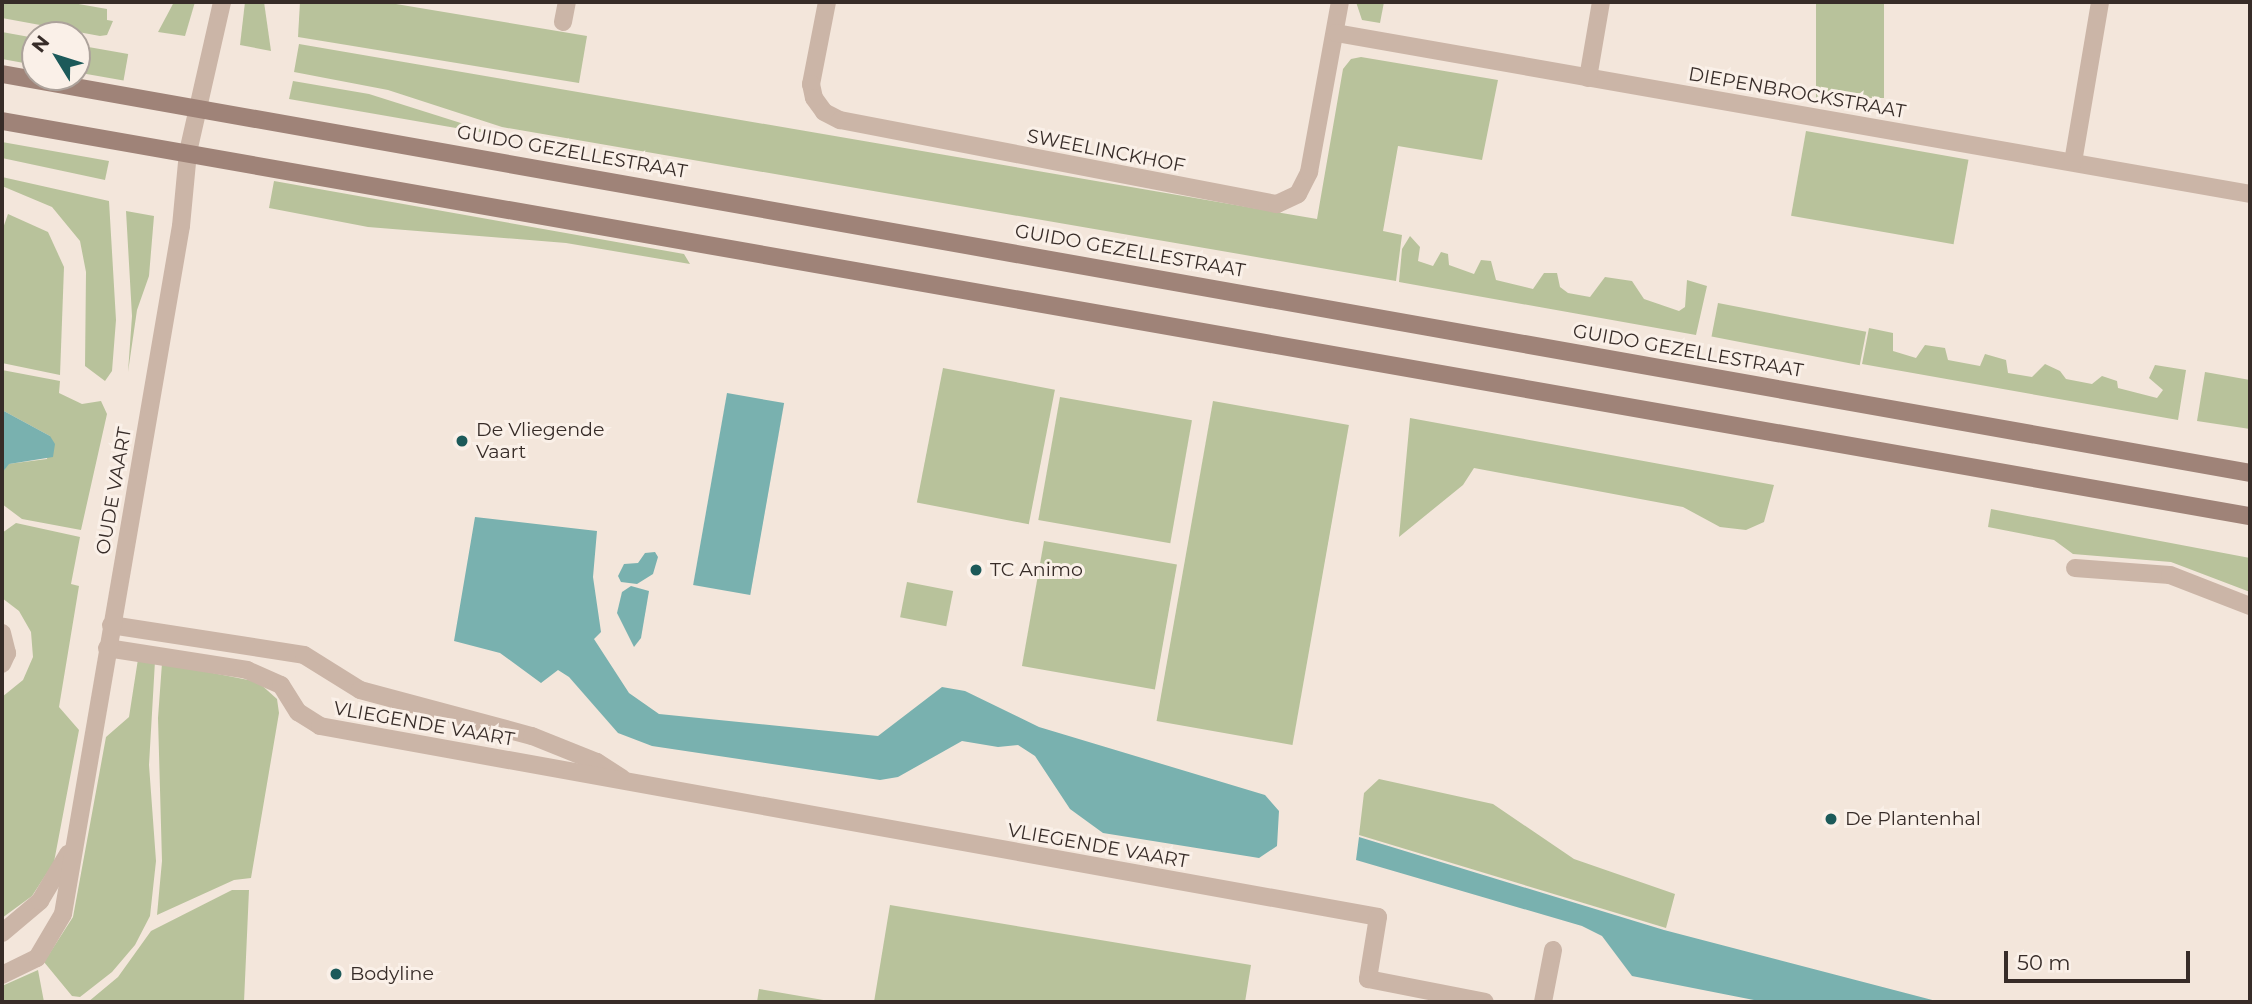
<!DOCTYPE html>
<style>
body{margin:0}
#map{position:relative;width:2252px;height:1004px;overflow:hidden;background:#f3e6db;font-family:Montserrat,sans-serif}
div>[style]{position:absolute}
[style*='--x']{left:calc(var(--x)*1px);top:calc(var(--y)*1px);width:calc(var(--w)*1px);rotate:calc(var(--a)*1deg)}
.green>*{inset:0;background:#b8c29b;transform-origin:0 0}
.water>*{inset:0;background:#79b1af;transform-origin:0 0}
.minor>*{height:18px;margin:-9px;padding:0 9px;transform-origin:9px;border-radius:9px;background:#cbb5a7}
.tertiary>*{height:18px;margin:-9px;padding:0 9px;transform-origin:9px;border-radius:9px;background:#cbb5a7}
.secondary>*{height:18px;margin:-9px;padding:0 9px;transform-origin:9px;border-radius:9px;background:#9f8378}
.dots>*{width:19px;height:19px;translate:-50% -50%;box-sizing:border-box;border:4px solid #faf0e8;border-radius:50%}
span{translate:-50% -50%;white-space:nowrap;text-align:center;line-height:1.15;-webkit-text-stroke:6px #faf0e8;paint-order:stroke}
.street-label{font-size:19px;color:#372c28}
.poi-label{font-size:19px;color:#372c28}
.left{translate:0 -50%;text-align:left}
.frame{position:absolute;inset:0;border:4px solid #372c28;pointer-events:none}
.north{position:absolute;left:21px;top:21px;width:70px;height:70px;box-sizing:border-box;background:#faf0e8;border:2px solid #aca29b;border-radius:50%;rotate:308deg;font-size:19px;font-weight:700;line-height:28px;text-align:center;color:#372c28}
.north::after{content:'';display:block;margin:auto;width:24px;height:32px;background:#1c5a5a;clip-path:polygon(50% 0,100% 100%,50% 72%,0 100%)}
.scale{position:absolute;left:2004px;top:951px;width:186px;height:32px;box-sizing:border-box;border:4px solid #372c28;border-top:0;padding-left:9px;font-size:21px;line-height:24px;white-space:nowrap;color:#372c28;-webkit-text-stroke:5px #faf0e8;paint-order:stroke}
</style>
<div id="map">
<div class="green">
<div style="clip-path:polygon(2px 2px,67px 2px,107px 9px,107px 20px,113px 21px,107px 35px,100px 36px,2px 18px)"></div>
<div style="clip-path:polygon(174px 2px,195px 2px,185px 36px,158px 32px)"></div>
<div style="clip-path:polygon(245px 2px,264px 2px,271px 51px,240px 45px)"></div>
<div style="clip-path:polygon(300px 2px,384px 2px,587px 36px,579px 83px,298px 37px)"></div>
<div style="clip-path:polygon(1356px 2px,1384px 2px,1380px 23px,1362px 20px)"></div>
<div style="left:1816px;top:2px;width:68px;height:96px"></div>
<div style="clip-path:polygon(2px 32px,35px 38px,35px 65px,2px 59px)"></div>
<div style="clip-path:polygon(299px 44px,1317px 219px,1343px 69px,1351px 59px,1361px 57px,1498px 80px,1482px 160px,1398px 146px,1383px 231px,1402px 235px,1396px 281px,502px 127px,388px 90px,294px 72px)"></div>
<div style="left:77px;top:45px;width:52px;height:27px;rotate:10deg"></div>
<div style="clip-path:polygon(293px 81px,369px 94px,502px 136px,289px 99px)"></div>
<div style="left:1806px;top:131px;width:165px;height:86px;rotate:10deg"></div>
<div style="clip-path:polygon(2px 142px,109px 161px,105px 180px,2px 158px)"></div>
<div style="clip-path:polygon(2px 177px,109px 201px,116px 320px,112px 371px,105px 381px,85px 366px,86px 272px,80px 241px,52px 207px,2px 186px)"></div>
<div style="clip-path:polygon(274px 181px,684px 254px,690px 264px,566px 243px,368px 227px,269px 208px)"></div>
<div style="clip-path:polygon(126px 211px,154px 216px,149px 276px,137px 310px,128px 372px,132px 316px)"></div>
<div style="clip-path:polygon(8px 214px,48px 232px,64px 267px,60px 375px,2px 363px,2px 231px)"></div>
<div style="clip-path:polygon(1410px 236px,1420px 247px,1418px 261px,1433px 266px,1441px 252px,1448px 254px,1449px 265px,1474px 274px,1481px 260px,1491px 261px,1496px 280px,1533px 289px,1544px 273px,1557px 273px,1560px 287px,1568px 293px,1590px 297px,1605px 277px,1632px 281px,1644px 299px,1679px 311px,1685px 307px,1687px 280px,1707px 286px,1696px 335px,1399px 282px,1402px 249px)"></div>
<div style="left:1718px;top:303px;width:151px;height:34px;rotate:11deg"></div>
<div style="clip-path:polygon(1869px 328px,1893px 333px,1893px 351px,1916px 358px,1925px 345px,1945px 348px,1948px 360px,1980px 366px,1985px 354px,2006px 360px,2008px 373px,2032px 377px,2045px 364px,2060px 371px,2066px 379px,2092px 384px,2102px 376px,2117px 381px,2118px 388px,2157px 398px,2163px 390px,2149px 378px,2155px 365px,2186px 370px,2178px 420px,1862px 364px)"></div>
<div style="left:943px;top:368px;width:114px;height:137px;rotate:11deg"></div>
<div style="clip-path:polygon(2px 370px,60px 381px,59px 393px,82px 404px,101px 401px,107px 414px,81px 530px,22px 519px,2px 504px,2px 473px,8px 464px,47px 459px,50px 436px,2px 410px)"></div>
<div style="clip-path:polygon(2205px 372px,2250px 380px,2250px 429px,2197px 421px)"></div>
<div style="left:1060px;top:397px;width:134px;height:125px;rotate:10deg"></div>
<div style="left:1213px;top:401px;width:138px;height:325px;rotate:10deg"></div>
<div style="clip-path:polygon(1410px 418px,1774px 485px,1764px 522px,1746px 530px,1720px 527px,1683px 507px,1474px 468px,1463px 485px,1399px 537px)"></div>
<div style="clip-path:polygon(1991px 509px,2250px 558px,2250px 592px,2171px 562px,2073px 554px,2054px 540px,1988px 527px)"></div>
<div style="clip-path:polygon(16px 523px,80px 537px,71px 584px,79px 586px,59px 707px,79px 730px,54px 862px,32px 896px,2px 918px,2px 697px,23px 680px,33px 657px,31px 632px,19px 611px,2px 598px,2px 533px)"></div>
<div style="left:1044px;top:541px;width:135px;height:127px;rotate:10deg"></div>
<div style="left:907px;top:582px;width:47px;height:36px;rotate:11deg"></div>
<div style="clip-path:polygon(138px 659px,155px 661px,149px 765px,156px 861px,150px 916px,135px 945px,112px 972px,80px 997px,72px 996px,44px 962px,73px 917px,106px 737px,129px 717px)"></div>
<div style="clip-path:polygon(162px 663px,258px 682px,277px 699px,279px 713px,251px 878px,234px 880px,157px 915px,162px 861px,158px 718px)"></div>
<div style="clip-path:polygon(1379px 779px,1493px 804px,1574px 859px,1675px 894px,1666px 928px,1359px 835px,1364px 793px)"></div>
<div style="clip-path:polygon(232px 890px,249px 890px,244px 1002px,88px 1002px,118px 977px,151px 931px)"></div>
<div style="clip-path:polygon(890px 905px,1251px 965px,1245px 1002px,874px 1002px)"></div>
<div style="clip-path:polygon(38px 970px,44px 1002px,2px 1002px,2px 986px)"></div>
<div style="clip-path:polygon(759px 989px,835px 1002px,757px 1002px)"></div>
</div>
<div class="water">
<div style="left:727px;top:393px;width:58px;height:195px;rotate:10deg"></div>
<div style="clip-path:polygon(2px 410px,50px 436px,55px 444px,53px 457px,9px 464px,2px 473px)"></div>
<div style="clip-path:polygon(475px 517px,597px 531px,593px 577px,601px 632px,594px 639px,629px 693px,659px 714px,878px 736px,942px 687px,965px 691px,1039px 727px,1265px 795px,1279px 811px,1277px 846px,1259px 858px,1103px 833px,1070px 809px,1035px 756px,1018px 745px,998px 747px,962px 741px,898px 777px,880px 780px,652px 746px,618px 733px,569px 677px,558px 670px,541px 683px,500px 653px,454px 641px)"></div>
<div style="clip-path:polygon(655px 552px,658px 557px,653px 574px,637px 584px,621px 582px,618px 576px,624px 564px,638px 563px,645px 553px)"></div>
<div style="clip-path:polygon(631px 586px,649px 591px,641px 638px,634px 647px,617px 613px,622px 592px)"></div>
<div style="clip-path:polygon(1359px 837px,1664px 930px,1940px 1002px,1764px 1002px,1632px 976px,1602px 936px,1582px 926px,1356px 860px)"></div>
</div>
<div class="minor">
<div style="--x:827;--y:2;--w:84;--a:101"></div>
<div style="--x:811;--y:84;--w:14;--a:78"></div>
<div style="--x:814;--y:98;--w:17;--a:54"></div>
<div style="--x:824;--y:112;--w:18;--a:27"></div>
<div style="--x:840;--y:120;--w:445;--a:10.9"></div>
<div style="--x:1277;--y:204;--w:23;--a:-25"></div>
<div style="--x:1298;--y:194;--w:25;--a:-63"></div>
<div style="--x:1309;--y:172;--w:173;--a:-79.7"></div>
<div style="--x:563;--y:22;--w:20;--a:-79"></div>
<div style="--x:1336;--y:33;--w:928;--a:9.99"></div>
<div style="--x:1588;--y:78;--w:77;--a:-80.3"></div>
<div style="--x:2073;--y:162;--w:162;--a:-80.4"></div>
<div style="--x:2075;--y:568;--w:95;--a:4.2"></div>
<div style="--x:2170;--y:575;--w:86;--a:21.2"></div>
<div style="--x:111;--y:625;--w:195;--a:8.8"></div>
<div style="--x:304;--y:655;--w:66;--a:32"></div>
<div style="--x:360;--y:690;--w:178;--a:15"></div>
<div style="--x:532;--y:736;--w:70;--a:21.8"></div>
<div style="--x:597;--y:762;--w:30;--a:33"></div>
<div style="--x:2;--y:633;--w:21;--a:76"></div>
<div style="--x:7;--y:653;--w:12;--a:114"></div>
<div style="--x:107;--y:648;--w:142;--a:8.9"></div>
<div style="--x:247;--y:670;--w:37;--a:24"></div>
<div style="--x:281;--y:685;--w:32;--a:58"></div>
<div style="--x:298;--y:712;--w:26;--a:32"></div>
<div style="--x:320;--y:726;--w:1075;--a:10.23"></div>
<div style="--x:1378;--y:917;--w:63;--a:99.2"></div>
<div style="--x:1368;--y:979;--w:119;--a:11.1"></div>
<div style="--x:2;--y:933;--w:50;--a:-40.1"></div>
<div style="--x:40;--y:901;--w:55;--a:-59.2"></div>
<div style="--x:2;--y:975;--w:39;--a:-26"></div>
<div style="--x:37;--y:958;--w:51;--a:-59.4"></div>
<div style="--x:63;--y:914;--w:698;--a:-80.27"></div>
<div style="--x:181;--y:226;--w:74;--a:-84.6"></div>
<div style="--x:1543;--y:1002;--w:53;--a:-79.1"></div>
</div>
<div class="tertiary">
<div style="--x:188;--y:152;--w:154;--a:-77.2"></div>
</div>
<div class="secondary">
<div style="--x:2;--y:74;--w:2283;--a:10.06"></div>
<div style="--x:2;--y:121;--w:2282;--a:9.97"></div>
</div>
<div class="dots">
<div style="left:462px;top:441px;background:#1c5a5a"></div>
<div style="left:976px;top:570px;background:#1c5a5a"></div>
<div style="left:1831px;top:819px;background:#1c5a5a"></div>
<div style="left:336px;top:974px;background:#1c5a5a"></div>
</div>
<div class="street-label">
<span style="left:1797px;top:93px;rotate:10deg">DIEPENBROCKSTRAAT</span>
<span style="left:1106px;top:151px;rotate:11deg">SWEELINCKHOF</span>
<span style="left:572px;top:152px;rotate:10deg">GUIDO GEZELLESTRAAT</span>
<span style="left:1130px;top:251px;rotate:10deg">GUIDO GEZELLESTRAAT</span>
<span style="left:1688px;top:351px;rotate:10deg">GUIDO GEZELLESTRAAT</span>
<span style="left:114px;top:491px;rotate:-80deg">OUDE VAART</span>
<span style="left:424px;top:724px;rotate:10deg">VLIEGENDE VAART</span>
<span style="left:1098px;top:846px;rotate:10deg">VLIEGENDE VAART</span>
</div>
<div class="poi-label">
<span class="left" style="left:476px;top:441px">De Vliegende<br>Vaart</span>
<span class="left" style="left:990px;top:570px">TC Animo</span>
<span class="left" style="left:1845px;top:819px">De Plantenhal</span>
<span class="left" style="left:350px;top:974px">Bodyline</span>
</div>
<div class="frame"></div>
<div class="north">N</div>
<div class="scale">50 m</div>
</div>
